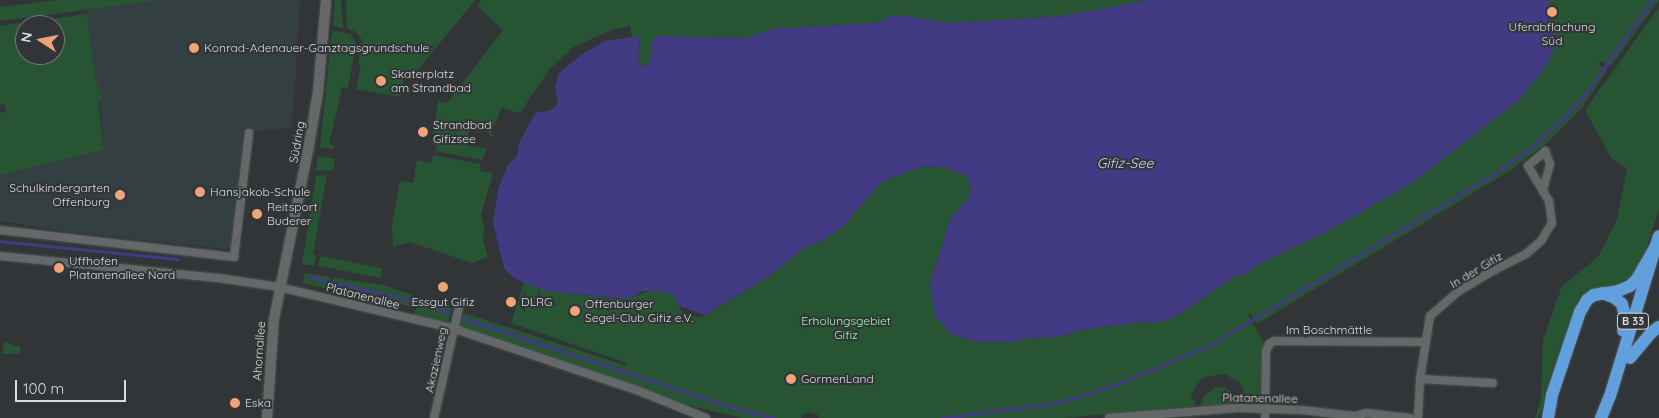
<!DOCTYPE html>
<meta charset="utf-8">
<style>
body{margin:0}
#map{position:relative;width:1659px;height:418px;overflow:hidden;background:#323537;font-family:Quicksand,sans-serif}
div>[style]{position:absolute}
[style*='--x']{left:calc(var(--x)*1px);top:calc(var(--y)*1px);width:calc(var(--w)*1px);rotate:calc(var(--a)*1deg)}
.built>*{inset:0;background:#343f42}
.green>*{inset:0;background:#275432;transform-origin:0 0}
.water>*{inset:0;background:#423b83}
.stream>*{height:2.5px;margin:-1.25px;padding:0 1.25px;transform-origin:1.25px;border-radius:1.25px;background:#423b83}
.roads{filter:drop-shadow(0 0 1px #4f5253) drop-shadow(0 0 1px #4f5253)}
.minor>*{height:8px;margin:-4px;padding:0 4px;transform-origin:4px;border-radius:4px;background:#646869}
.tertiary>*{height:10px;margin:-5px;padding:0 5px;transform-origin:5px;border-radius:5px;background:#646869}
.trunk>*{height:12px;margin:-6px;padding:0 6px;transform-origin:6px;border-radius:6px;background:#629fdd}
.dots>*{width:14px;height:14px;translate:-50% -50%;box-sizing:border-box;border:2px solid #323537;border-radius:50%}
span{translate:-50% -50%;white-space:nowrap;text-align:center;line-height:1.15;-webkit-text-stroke:4px #323537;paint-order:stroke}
.shield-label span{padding:1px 4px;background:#323537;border:1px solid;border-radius:4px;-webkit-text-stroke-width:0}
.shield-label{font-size:11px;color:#dadcdd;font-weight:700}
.poi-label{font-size:12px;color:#dadcdd}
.left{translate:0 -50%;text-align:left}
.right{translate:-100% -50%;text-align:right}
.street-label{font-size:12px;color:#dadcdd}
.park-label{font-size:12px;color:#98ffae}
.water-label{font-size:14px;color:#d0d1fc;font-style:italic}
.north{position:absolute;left:15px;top:15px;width:50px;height:50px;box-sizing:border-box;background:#323537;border:1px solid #757879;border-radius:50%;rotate:281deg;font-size:14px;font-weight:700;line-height:20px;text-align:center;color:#dadcdd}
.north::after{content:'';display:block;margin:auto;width:18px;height:22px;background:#f0a279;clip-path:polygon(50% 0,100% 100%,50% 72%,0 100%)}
.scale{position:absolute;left:15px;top:380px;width:111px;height:22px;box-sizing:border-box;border:2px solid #dadcdd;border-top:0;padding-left:6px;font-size:15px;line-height:18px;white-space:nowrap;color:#dadcdd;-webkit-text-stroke:4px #323537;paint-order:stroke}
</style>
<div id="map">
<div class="built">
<div style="clip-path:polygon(159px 0,300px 0,294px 105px,291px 128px,244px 132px,231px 247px,228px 249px,79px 233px,0 221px,0 175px,104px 149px,99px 92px,96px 82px,86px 9px)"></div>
</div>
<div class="green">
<div style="clip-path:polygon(56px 0,159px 0,0 21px,0 7px)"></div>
<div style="clip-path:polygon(335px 0,341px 0,343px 28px,333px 26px)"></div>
<div style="clip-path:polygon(346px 0,475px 0,417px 71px,415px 73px,405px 74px,400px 97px,356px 89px,361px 66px,358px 65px,362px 40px,356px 32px,347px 28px)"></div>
<div style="clip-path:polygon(481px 0,1150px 0,1062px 16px,951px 23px,895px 15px,874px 23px,774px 29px,746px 38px,656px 36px,649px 63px,644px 68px,638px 61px,640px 37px,632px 37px,630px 26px,611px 30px,572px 48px,549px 70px,520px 113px,502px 108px,491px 132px,493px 136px,491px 137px,487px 131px,472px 128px,468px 134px,467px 146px,487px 148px,482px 160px,436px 151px,437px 146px,432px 144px,438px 101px,447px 103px,503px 30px,479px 8px,478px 5px)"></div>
<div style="clip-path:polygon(1550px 0,1659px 0,1611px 66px,1600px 61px,1599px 64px,1607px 71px,1581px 109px,1549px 141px,1511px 170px,1257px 324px,1250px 314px,1248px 315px,1263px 341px,1260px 396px,1256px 402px,1242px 402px,1247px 399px,1241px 384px,1227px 375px,1219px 374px,1203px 378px,1197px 384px,1190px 398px,1195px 400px,1195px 406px,1065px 418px,819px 418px,817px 414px,808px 412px,800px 418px,742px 418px,675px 402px,642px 388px,458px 327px,464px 313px,627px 366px,627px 363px,511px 323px,524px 282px,546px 291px,612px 298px,639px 295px,648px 291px,664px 292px,673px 295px,683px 314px,701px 318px,768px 277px,804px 248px,824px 240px,841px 228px,882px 182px,924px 166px,948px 168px,967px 176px,971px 187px,969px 198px,951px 217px,930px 283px,953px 335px,978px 342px,1013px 342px,1025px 339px,1063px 336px,1077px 331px,1141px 322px,1157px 323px,1179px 315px,1236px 275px,1246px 275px,1257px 265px,1324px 233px,1520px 99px,1555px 28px,1550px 20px)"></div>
<div style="clip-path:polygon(1659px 7px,1659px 209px,1641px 266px,1623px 285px,1597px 289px,1556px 367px,1544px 405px,1538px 418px,1535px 418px,1541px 399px,1543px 340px,1562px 286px,1599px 256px,1617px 220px,1627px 169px,1611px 158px,1585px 110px)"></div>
<div style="clip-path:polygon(evenodd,87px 14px,96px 82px,102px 95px,102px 102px,98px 103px,104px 150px,0 175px,0 113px,6px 112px,5px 104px,0 105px,0 26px,87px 14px,25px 25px,55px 25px,55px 55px,25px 55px,25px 25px)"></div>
<div style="clip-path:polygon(332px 31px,351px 34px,356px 43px,348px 88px,342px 87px,329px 144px,334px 146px,333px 149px,320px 147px)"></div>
<div style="clip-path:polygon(433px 155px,480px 164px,481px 171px,493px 173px,481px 215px,484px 225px,483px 239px,488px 257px,472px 263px,410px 242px,393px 247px,392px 225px,400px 181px,413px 183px,417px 160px,432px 163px)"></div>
<div style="clip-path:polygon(318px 156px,335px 159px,333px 170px,316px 171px)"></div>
<div style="clip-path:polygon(327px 175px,313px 254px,316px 255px,314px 265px,302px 265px,316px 176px)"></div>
<div style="left:320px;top:256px;width:63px;height:10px;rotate:11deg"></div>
<div style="clip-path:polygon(304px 273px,383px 285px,451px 308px,448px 324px,414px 315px,416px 308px,389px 301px,388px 304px,303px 283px)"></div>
<div style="clip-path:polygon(4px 342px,20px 347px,20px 354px,2px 354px)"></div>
<div style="clip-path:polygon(1215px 387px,1226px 388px,1231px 392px,1233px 404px,1201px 406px,1204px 396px)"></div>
</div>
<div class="water">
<div style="clip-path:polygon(1150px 0,1550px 0,1550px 20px,1555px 28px,1554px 48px,1547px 65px,1520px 99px,1412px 183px,1324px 233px,1257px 265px,1246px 275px,1236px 275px,1179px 315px,1157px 323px,1141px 322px,1077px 331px,1063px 336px,1025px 339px,1013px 342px,978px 342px,953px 335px,935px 316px,930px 283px,951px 217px,969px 198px,971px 187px,967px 176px,948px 168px,935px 167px,924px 166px,882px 182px,841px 228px,824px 240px,804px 248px,768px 277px,705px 315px,679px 306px,673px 295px,664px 292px,643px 291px,627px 299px,546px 291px,515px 279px,504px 268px,493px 223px,498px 189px,508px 165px,518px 155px,518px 145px,536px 112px,550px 111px,558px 104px,555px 86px,559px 73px,584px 53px,605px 41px,640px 36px,638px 61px,644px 67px,649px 63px,653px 40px,656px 36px,746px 38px,773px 29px,874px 23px,895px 15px,951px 23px,1062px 16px)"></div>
</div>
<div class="stream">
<div style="--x:0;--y:241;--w:178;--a:5.8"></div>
<div style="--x:309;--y:277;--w:87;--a:12.6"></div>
<div style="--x:394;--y:296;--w:58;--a:17.2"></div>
<div style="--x:463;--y:318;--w:278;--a:18.4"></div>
<div style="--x:727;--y:406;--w:49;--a:14"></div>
<div style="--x:941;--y:418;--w:117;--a:-7.4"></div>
<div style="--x:1057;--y:403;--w:67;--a:-17.4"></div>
<div style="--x:1121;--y:383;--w:99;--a:-23.2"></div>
<div style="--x:1212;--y:344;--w:329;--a:-31.1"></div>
<div style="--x:1494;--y:174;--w:44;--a:-35.8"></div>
<div style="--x:1530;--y:148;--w:47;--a:-41.5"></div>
<div style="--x:1565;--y:117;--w:30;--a:-48"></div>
<div style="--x:1585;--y:95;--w:116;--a:-54.8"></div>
</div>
<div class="roads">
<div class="minor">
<div style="--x:0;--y:230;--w:236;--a:6.6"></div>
<div style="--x:234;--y:257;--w:125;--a:-83.1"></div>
<div style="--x:0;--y:256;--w:226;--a:5.8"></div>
<div style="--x:225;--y:279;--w:55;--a:8.4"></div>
<div style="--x:279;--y:287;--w:181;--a:13.4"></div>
<div style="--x:455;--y:329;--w:194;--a:18.6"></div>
<div style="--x:639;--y:391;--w:72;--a:21.9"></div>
<div style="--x:1420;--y:379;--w:73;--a:3.1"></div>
<div style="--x:434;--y:418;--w:114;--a:-77.3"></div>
<div style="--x:1109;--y:418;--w:129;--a:-4.4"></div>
<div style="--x:1238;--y:408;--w:63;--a:1.8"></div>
<div style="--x:1301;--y:410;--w:54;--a:6.3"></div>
<div style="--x:1355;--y:416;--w:11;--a:-15"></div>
<div style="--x:1366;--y:413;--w:44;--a:6.5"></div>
<div style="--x:1265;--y:418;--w:66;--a:-89.1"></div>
<div style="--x:1266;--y:352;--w:9;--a:-69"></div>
<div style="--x:1269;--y:344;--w:6;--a:-31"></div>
<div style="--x:1274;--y:341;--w:151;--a:0.4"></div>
<div style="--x:1418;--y:418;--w:39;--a:-87"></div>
<div style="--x:1420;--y:379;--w:64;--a:-81"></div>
<div style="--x:1430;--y:316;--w:38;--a:-41"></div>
<div style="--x:1459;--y:291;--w:35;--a:-31"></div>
<div style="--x:1489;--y:273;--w:42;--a:-27.2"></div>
<div style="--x:1526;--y:254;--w:20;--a:-41"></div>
<div style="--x:1541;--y:241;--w:21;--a:-59"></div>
<div style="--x:1552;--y:223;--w:22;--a:-98"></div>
<div style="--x:1549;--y:201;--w:41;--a:-121"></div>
<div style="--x:1528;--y:166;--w:23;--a:-41"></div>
<div style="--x:1545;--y:151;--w:14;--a:69"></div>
<div style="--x:1550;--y:164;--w:28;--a:105"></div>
</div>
<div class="tertiary">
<div style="--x:267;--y:418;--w:99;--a:-86"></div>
<div style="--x:274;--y:319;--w:171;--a:-78.6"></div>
<div style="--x:308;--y:151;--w:60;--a:-80.4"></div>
<div style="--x:318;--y:92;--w:92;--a:-85"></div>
</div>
<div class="trunk">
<div style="--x:1602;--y:293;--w:14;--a:21"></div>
<div style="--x:1615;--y:298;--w:9;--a:41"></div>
<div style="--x:1622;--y:304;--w:17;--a:77"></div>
<div style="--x:1626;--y:321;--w:10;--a:107"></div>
<div style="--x:1630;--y:358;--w:34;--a:-50"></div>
<div style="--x:1652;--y:332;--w:9;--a:-36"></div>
<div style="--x:1548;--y:418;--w:23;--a:-80"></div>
<div style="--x:1552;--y:395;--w:88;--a:-71.4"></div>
<div style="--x:1580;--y:312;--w:14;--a:-60"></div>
<div style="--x:1587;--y:300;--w:9;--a:-36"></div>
<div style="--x:1594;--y:295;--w:24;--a:-9"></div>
<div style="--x:1618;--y:291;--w:13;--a:-23"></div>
<div style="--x:1630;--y:286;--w:10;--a:-45"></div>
<div style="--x:1637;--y:279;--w:38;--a:-60"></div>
<div style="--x:1601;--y:418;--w:24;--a:-68"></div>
<div style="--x:1610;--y:396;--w:167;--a:-73"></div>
</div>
</div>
<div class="dots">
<div style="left:1552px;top:12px;background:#f0a279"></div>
<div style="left:194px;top:48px;background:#f0a279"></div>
<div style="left:381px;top:81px;background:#f0a279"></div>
<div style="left:423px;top:132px;background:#f0a279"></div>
<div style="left:200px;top:192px;background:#f0a279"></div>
<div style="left:120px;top:195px;background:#f0a279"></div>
<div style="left:257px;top:214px;background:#f0a279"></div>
<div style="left:59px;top:268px;background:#f0a279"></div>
<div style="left:443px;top:287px;background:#f0a279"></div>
<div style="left:511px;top:302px;background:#f0a279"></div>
<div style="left:575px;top:311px;background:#f0a279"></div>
<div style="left:791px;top:379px;background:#f0a279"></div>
<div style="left:235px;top:403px;background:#f0a279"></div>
</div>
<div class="shield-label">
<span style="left:1633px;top:321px">B 33</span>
</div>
<div class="poi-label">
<span style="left:1552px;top:34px">Uferabflachung<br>Süd</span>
<span class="left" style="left:204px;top:48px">Konrad-Adenauer-Ganztagsgrundschule</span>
<span class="left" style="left:391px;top:81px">Skaterplatz<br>am Strandbad</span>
<span class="left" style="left:433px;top:132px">Strandbad<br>Gifizsee</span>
<span class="right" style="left:110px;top:195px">Schulkindergarten<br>Offenburg</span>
<span class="left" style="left:210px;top:192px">Hansjakob-Schule</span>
<span class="left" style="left:267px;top:214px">Reitsport<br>Buderer</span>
<span class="left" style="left:69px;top:268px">Uffhofen<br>Platanenallee Nord</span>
<span style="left:443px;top:302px">Essgut Gifiz</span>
<span class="left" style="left:521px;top:302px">DLRG</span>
<span class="left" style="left:585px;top:311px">Offenburger<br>Segel-Club Gifiz e.V.</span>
<span class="left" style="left:801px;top:379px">GormenLand</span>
<span class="left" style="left:245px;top:403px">Eska</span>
</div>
<div class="street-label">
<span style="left:297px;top:142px;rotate:-80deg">Südring</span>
<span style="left:1476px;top:270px;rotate:-31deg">In der Gifiz</span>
<span style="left:363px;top:296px;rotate:14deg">Platanenallee</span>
<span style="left:1329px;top:330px">Im Boschmättle</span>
<span style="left:259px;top:351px;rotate:-86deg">Ahornallee</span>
<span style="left:436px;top:360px;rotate:-78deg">Akazienweg</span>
<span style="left:1260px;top:398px;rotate:1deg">Platanenallee</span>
</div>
<div class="park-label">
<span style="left:846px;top:328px">Erholungsgebiet<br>Gifiz</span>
</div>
<div class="water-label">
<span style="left:1125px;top:163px">Gifiz-See</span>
</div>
<div class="north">N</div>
<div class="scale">100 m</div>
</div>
